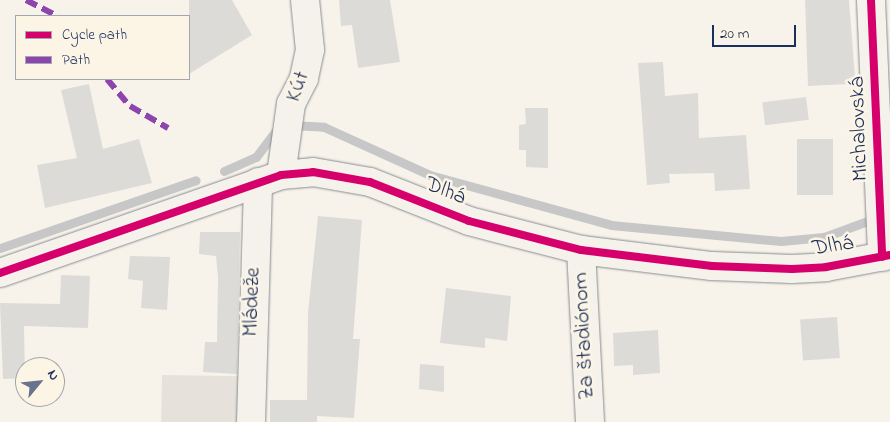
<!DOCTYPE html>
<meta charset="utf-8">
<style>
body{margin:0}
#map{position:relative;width:890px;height:422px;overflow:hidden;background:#f7f3ea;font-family:"Indie Flower",sans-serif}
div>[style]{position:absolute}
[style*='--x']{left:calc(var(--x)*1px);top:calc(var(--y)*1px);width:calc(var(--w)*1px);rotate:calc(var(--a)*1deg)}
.green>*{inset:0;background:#e6e2db;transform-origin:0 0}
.stream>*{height:9px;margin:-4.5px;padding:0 4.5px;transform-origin:4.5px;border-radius:4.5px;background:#c7c7c7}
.building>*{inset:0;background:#dddbd7;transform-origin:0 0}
.roads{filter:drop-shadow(0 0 1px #8a8c91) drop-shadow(0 0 1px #8a8c91)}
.street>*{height:28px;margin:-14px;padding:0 14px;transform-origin:14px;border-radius:14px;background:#f5f2ec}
.quiet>*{height:6px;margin-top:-3px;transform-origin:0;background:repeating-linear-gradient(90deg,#8e44ad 0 12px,transparent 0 18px)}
.cycleway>*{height:8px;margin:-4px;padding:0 4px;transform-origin:4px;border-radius:4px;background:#d6006c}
span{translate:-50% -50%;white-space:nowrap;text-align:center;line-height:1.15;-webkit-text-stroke:5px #fcf5e5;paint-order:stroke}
.street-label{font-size:22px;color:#1b2f5e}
.legend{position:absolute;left:15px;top:15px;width:175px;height:65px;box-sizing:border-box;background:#fcf5e5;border:1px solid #a2a6af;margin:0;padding:6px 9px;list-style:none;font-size:15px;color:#1b2f5e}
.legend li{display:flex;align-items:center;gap:10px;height:25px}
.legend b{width:25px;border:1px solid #a2a6af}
.north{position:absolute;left:15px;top:357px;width:50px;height:50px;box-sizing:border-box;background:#fcf5e5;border:1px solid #a2a6af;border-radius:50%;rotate:62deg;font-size:14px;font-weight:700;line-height:20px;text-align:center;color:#1b2f5e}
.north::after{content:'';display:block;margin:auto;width:18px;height:22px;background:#68748f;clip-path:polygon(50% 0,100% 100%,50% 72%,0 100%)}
.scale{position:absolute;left:712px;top:25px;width:84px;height:22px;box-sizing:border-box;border:2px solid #1b2f5e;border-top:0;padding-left:6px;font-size:15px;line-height:18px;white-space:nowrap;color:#1b2f5e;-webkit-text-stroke:4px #fcf5e5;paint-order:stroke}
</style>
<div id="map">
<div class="green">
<div style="left:162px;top:375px;width:77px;height:47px;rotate:1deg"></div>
</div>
<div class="stream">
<div style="--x:291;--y:125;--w:33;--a:3"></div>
<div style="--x:324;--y:127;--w:116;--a:24.4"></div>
<div style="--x:430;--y:175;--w:188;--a:15.4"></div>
<div style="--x:611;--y:225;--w:171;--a:5.4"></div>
<div style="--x:781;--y:241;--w:43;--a:-5.3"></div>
<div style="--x:824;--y:237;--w:55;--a:-20.1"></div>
<div style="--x:224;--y:171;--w:35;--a:-24"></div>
<div style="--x:256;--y:157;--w:38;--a:-53"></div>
<div style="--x:0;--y:248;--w:207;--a:-19.1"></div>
</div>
<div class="building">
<div style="clip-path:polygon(189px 0,232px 0,252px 35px,189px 74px)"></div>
<div style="clip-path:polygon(339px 0,390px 0,400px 62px,358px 68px,352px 25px,341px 26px)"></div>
<div style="clip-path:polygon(805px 0,849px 0,855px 77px,849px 78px,849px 84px,808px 86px)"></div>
<div style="clip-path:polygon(663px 62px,665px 96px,698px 93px,699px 138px,746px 135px,750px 189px,715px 191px,714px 173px,669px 174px,670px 183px,647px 185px,638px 63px)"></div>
<div style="clip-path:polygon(89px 84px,103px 149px,139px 139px,152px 183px,45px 208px,37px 165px,77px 158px,61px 90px)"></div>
<div style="left:806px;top:97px;width:23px;height:44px;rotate:83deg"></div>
<div style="clip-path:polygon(525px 108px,548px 108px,548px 168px,526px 167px,526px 150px,519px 150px,519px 125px,526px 124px)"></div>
<div style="left:797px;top:139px;width:36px;height:56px"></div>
<div style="clip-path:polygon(318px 216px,362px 220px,353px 339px,360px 339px,354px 418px,317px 416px,317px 422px,270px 422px,270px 400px,307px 400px,308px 313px)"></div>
<div style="clip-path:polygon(200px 232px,240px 232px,237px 374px,203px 372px,205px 342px,217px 342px,218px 277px,216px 256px,199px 254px)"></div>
<div style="clip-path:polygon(130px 256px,170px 257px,167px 310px,141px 308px,143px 281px,128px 279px)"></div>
<div style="clip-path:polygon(61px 275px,90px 276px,88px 328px,24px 326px,25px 378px,3px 379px,0 303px,60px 304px)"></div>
<div style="clip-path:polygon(446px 288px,511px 296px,507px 341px,485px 338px,485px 348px,440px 343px)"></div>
<div style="left:837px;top:317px;width:41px;height:37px;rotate:86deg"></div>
<div style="clip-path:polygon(658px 330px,660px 373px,633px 375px,633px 365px,614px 366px,613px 333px)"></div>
<div style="clip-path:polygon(420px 364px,444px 366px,444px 392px,419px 389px)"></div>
</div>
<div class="roads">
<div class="street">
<div style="--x:871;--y:0;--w:257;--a:87.5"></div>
<div style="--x:281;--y:175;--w:72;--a:-82"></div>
<div style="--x:291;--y:104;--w:29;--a:-63"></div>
<div style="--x:304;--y:78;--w:29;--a:-78"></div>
<div style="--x:310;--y:50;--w:50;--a:-95.7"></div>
<div style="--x:581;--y:250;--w:172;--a:87"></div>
<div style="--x:0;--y:273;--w:298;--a:-19.2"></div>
<div style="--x:281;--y:175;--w:32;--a:-5"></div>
<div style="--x:313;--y:172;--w:58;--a:10"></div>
<div style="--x:370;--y:182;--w:106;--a:21.5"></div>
<div style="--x:469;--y:221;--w:116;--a:14.5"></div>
<div style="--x:581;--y:250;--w:132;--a:7"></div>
<div style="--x:712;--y:266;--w:80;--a:2.1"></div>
<div style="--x:792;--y:269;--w:34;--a:-3"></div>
<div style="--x:826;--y:267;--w:65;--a:-10.6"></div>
<div style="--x:251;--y:422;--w:240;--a:-88.3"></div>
</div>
</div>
<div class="quiet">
<div style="--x:26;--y:0;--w:36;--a:27"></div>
<div style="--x:107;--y:79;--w:35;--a:50"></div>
<div style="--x:130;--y:106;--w:44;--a:30.1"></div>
</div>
<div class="cycleway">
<div style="--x:871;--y:0;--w:257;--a:87.5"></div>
<div style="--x:0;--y:273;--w:298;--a:-19.2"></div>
<div style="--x:281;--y:175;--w:32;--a:-5"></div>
<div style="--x:313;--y:172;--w:58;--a:10"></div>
<div style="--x:370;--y:182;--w:106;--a:21.5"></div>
<div style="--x:469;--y:221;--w:116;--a:14.5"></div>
<div style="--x:581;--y:250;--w:132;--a:7"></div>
<div style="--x:712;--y:266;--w:80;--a:2.1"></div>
<div style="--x:792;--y:269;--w:34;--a:-3"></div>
<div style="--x:826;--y:267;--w:65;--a:-10.6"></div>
</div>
<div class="street-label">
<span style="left:299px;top:87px;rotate:-70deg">Kút</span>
<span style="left:860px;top:129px;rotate:-92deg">Michalovská</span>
<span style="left:445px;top:192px;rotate:22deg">Dlhá</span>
<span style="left:833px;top:247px;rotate:-8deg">Dlhá</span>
<span style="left:253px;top:302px;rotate:-88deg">Mládeže</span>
<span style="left:585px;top:336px;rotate:-93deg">Za štadiónom</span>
</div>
<ul class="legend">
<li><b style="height:6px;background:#d6006c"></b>Cycle path</li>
<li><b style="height:6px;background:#8e44ad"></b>Path</li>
</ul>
<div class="north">N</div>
<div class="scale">20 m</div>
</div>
